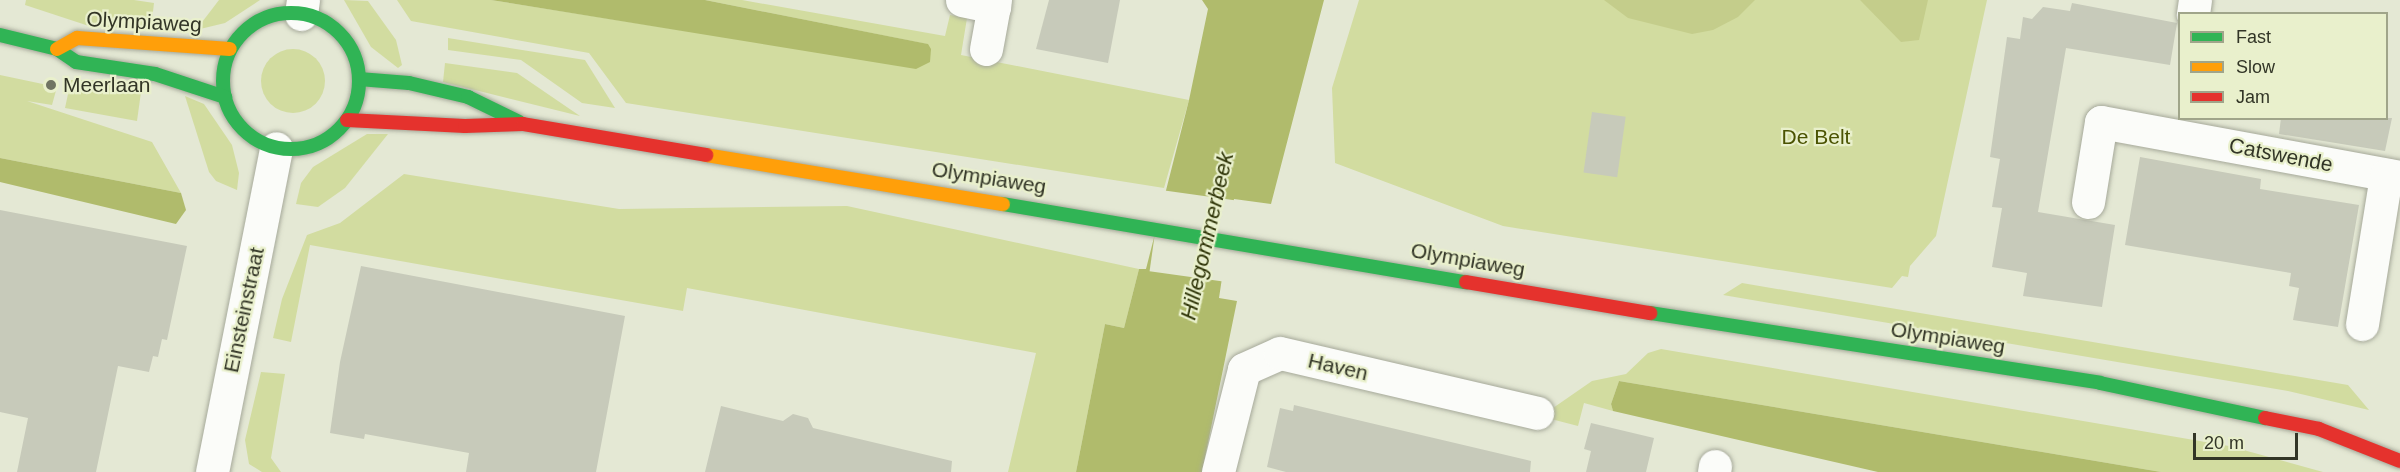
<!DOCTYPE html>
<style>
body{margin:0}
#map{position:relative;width:2400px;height:472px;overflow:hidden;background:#e4e8d4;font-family:Arial,sans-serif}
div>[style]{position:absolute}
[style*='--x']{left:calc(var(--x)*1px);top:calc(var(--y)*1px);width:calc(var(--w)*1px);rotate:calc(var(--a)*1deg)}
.green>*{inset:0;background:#d2dca0}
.round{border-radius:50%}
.forest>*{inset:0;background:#c4cd8b}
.water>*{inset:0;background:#b0bb6c}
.pier>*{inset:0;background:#e4e8d4;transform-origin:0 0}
.building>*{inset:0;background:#c7caba;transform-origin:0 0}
.roads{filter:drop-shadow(0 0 2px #a6a99a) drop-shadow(0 0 2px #a6a99a)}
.street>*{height:33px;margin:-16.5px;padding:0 16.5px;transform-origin:16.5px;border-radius:16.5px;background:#fbfcf9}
.fast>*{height:14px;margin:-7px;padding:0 7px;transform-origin:7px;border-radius:7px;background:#30b455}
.fast>.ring{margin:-7px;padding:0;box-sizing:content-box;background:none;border:14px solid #30b455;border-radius:50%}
.slow>*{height:14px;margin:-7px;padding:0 7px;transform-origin:7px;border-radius:7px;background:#ff9f0a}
.jam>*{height:14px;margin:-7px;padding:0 7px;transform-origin:7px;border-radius:7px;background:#e5322d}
.dots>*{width:16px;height:16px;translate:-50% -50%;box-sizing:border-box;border:3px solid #e9f0cc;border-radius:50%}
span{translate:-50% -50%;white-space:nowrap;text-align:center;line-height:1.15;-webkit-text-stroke:4.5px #e9f0cc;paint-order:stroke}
.street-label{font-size:21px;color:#323526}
.poi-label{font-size:21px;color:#323526}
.left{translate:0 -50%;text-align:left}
.park-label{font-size:21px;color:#4b5302}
.water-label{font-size:22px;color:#2e3407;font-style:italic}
.legend{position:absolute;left:2178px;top:12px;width:210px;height:108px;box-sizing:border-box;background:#e9f0cc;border:2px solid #a0a58a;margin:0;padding:8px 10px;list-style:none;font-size:18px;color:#323526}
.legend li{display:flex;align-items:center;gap:12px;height:30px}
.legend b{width:30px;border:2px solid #a0a58a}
.scale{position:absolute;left:2193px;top:433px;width:105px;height:27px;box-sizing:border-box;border:3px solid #323526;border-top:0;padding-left:8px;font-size:18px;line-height:21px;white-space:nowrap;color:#323526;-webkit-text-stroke:4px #e9f0cc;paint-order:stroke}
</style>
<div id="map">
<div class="green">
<div style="clip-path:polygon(26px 0,134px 0,154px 3px,151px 29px,89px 26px,25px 5px)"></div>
<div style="clip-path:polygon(219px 0,260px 0,225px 23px,196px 30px)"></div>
<div style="clip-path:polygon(344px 0,368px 1px,396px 40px,402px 65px,398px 68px,371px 47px)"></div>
<div style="clip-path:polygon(397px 0,491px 0,686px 31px,927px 44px,705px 0,742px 0,945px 36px,950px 15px,967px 18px,961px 55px,1189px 100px,1164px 188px,626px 103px,589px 53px,411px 21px)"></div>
<div style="clip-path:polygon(1359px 0,1987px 0,1936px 236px,1910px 266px,1908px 277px,1902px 276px,1892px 288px,1503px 226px,1335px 163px,1332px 88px)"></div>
<div style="clip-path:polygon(448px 38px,585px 60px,615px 108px,582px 103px,521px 60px,448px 50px)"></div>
<div class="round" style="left:261px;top:49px;width:64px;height:64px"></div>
<div style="clip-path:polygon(445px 63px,517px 73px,580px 116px,443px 82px)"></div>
<div style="clip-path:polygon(0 75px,57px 87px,52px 105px,27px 101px,152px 142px,181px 193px,0 158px)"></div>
<div style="clip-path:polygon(71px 80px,135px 81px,142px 85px,137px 121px,65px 108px)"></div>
<div style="clip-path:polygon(185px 96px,204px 104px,232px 145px,239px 173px,237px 190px,216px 181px,209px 172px)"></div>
<div style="clip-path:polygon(367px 134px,388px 134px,345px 188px,318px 207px,296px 204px,301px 183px,313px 167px)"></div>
<div style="clip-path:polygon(404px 174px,619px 209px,847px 206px,1139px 269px,1124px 328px,1105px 324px,1076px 472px,1008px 472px,1036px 353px,687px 288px,683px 311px,310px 245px,291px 342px,273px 338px,282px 299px,307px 235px,340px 223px)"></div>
<div style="clip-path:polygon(1742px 283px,2348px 385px,2369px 410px,2288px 391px,1723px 295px)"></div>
<div style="clip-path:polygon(1661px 349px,2229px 446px,2323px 472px,2161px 472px,1619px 381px,1611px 404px,1613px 411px,1584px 403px,1578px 426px,1551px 419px,1553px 408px,1592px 381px,1626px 374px,1648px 353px)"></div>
<div style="clip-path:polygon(261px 372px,285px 374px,271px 458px,281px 472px,262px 472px,249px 464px,245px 440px)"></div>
</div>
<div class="forest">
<div style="clip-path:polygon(1604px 0,1755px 0,1738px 17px,1713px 30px,1692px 34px,1628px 18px)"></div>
<div style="clip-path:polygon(1860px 0,1928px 0,1919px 40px,1901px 42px)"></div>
</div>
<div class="water">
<div style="clip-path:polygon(491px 0,705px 0,928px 44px,931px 49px,930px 62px,916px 69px)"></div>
<div style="clip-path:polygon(1202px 0,1324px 0,1271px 204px,1234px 199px,1219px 298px,1237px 301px,1202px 472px,1076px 472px,1105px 324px,1124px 328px,1139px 269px,1146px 269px,1189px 100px,1208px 9px)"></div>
<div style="clip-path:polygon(0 158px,181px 193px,186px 210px,176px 224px,0 182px)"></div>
<div style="clip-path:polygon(1619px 381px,2161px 472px,1878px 472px,1613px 411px,1611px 404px)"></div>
</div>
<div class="pier">
<div style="left:1161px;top:190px;width:76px;height:82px;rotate:8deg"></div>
</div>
<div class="building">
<div style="clip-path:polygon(1049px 0,1120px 0,1108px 63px,1036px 49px)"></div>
<div style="clip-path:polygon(2072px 3px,2177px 23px,2170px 65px,2066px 48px,2038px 212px,2115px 225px,2102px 307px,2023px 296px,2027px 273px,1992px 267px,2002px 208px,1992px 207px,2000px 159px,1990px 157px,2007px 37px,2020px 39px,2023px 17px,2032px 19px,2043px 7px,2070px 11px)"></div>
<div style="left:1592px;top:112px;width:34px;height:61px;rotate:8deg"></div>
<div style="clip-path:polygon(2281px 118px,2392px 118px,2385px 151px,2279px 134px)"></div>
<div style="clip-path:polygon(2140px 157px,2261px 179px,2260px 189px,2359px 205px,2338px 327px,2293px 320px,2299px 288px,2289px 286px,2291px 273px,2125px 245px)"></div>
<div style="clip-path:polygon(0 210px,187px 246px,167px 340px,162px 339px,158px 357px,153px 356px,149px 372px,118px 366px,96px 472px,17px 472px,28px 418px,0 412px)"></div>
<div style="clip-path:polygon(361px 266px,625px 316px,596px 472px,466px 472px,469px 453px,365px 434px,364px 439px,330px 433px,340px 362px)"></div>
<div style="clip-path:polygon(1294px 405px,1531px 461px,1530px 472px,1286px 472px,1267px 467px,1280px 408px,1293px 411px)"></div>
<div style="clip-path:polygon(721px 406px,783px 421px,793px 414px,808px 418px,813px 428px,952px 461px,951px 472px,705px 472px)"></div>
<div style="clip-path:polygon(1591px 423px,1654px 438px,1646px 472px,1586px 472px,1591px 451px,1584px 449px)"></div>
</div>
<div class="roads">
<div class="street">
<div style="--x:962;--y:0;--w:33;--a:12"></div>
<div style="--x:301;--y:14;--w:14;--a:-82"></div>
<div style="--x:2193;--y:14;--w:14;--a:-82"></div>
<div style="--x:986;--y:49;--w:50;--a:-79.6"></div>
<div style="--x:2088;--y:202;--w:81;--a:-80.8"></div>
<div style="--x:2101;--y:122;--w:304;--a:10.4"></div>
<div style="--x:2362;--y:324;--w:151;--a:-80.8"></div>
<div style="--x:212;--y:472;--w:330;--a:-78.8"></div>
<div style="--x:1218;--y:472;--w:106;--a:-75.8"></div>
<div style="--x:1244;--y:369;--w:39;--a:-24"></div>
<div style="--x:1280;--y:353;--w:264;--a:13.1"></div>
<div style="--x:1714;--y:472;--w:6;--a:-81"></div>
</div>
<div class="fast">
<div class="ring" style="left:223px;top:13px;width:122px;height:122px"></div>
<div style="--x:0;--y:35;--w:59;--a:13.8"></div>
<div style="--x:57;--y:49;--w:23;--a:34"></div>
<div style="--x:76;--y:62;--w:80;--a:8.6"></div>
<div style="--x:155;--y:74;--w:74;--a:18.2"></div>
<div style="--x:359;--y:79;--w:50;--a:4.6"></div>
<div style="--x:409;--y:83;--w:61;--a:13.3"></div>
<div style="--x:468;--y:97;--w:57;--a:26.1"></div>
<div style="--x:1003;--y:204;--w:470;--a:9.6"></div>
<div style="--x:1650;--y:313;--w:455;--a:8.8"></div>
<div style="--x:2100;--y:383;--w:169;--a:12"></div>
</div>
<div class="slow">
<div style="--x:57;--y:49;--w:23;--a:-29"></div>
<div style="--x:77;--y:38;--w:153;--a:4.1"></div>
<div style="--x:706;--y:155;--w:301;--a:9.4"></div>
</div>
<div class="jam">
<div style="--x:347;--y:120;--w:118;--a:2.9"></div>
<div style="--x:465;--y:126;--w:58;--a:-2"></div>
<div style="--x:523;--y:124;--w:186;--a:9.6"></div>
<div style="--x:1466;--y:282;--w:187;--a:9.6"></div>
<div style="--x:2265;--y:418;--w:55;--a:11.5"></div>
<div style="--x:2319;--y:429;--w:87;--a:21.6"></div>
</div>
</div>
<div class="dots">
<div style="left:51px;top:85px;background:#707463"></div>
</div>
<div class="street-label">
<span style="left:144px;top:22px;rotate:3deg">Olympiaweg</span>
<span style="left:2281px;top:155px;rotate:11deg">Catswende</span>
<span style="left:989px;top:178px;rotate:9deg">Olympiaweg</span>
<span style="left:1468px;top:260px;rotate:10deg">Olympiaweg</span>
<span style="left:244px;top:310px;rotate:-78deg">Einsteinstraat</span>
<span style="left:1948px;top:338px;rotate:9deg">Olympiaweg</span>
<span style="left:1338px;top:367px;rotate:13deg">Haven</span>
</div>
<div class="poi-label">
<span class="left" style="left:63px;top:85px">Meerlaan</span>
</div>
<div class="park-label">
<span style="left:1816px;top:137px">De Belt</span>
</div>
<div class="water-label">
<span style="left:1207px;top:236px;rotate:-77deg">Hillegommerbeek</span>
</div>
<ul class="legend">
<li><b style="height:8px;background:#30b455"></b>Fast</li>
<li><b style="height:8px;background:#ff9f0a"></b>Slow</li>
<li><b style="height:8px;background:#e5322d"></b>Jam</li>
</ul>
<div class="scale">20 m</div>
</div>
